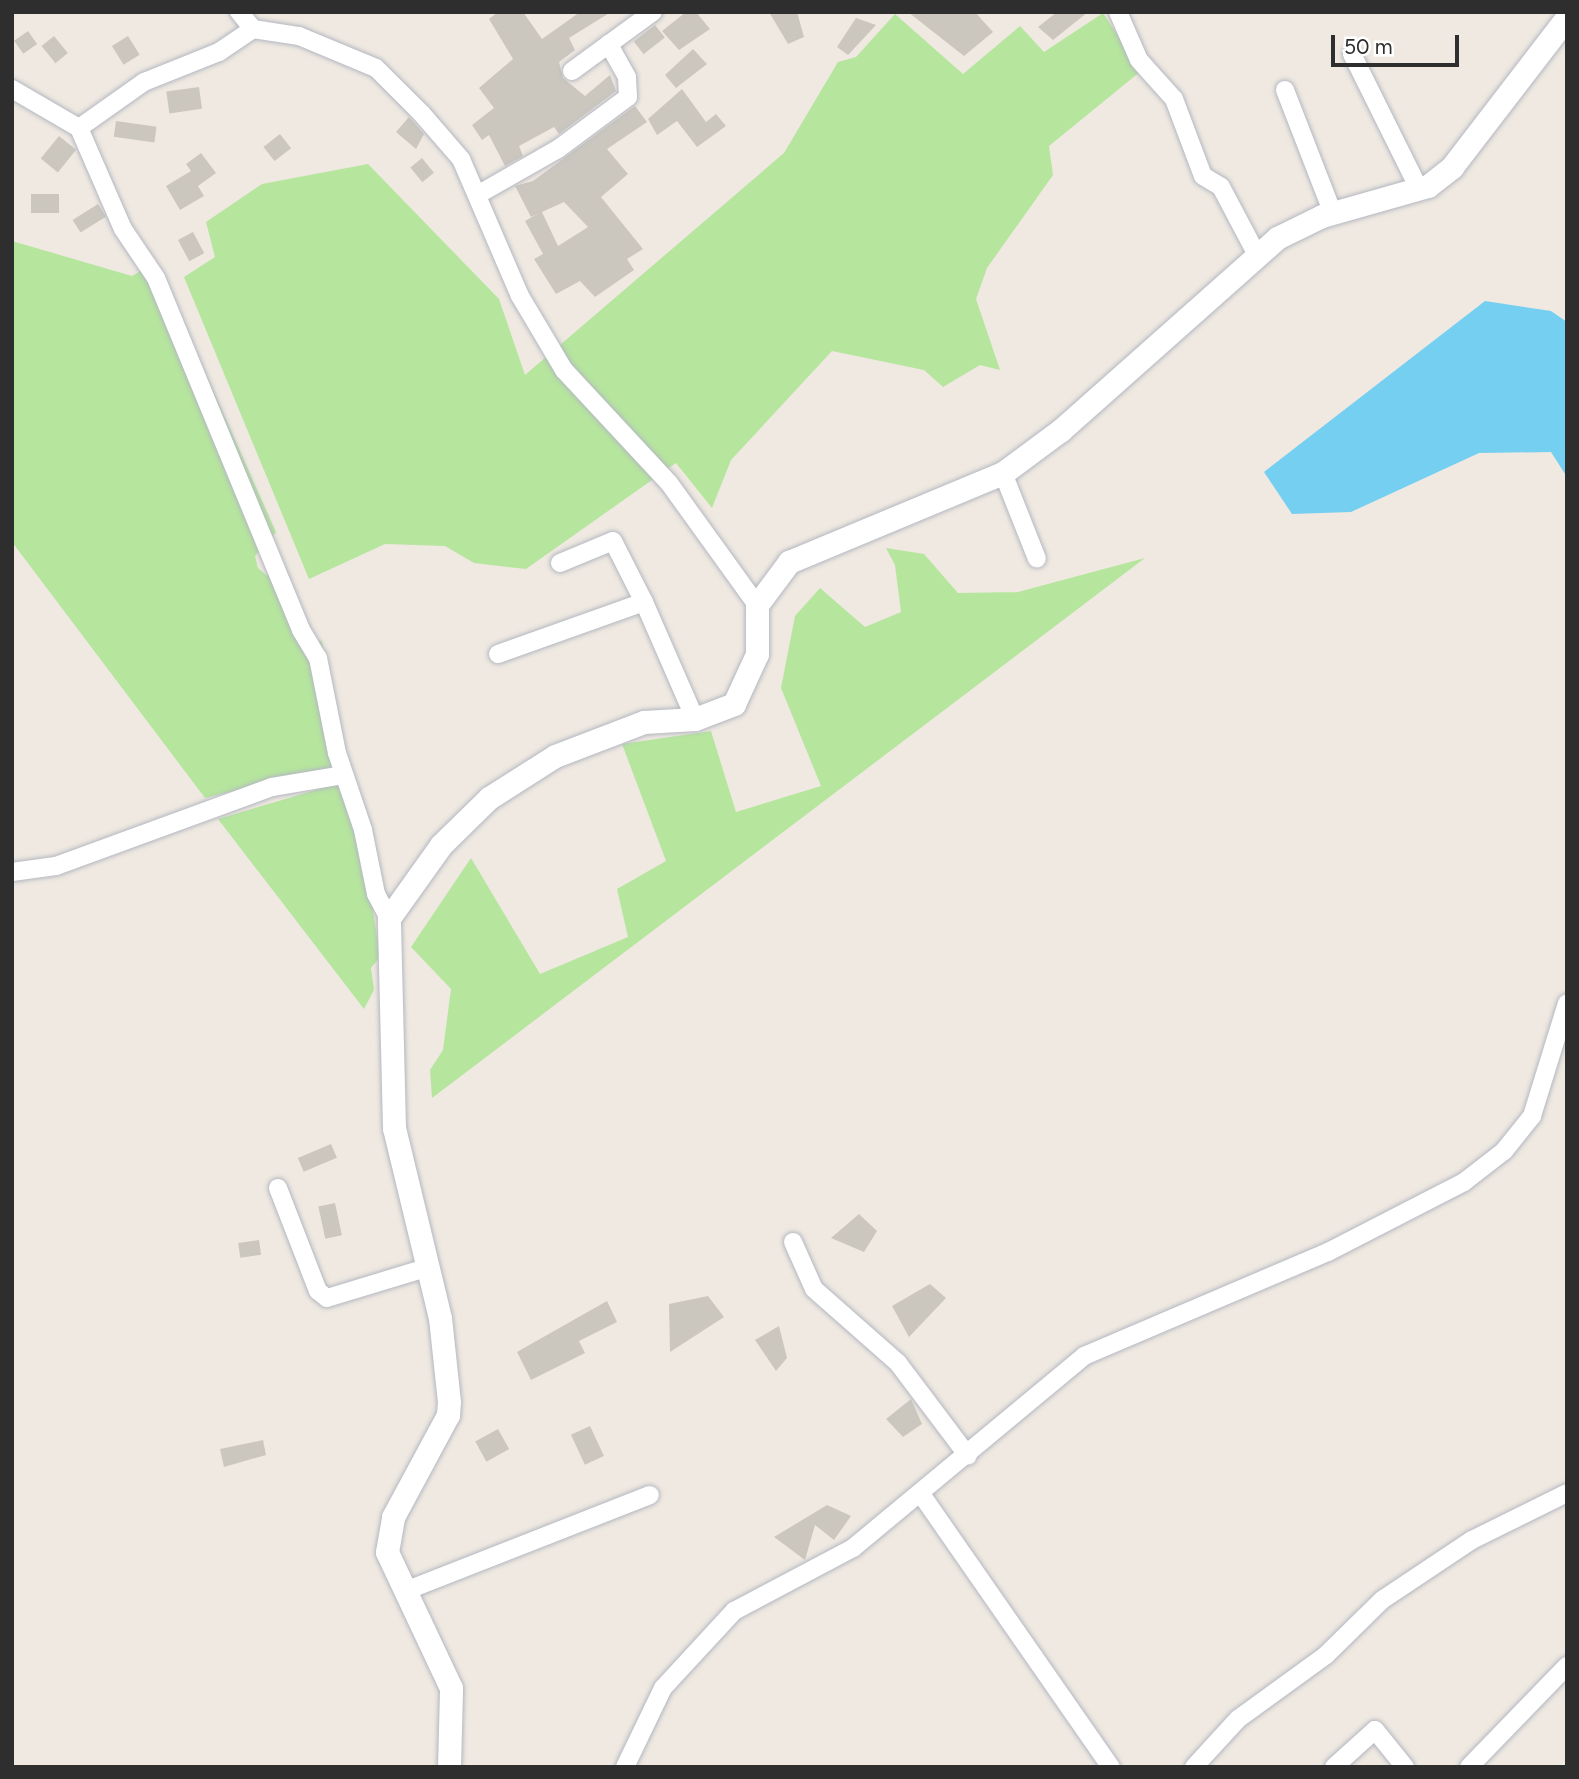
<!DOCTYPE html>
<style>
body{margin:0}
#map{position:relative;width:1579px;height:1779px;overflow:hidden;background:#efe9e1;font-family:Figtree,sans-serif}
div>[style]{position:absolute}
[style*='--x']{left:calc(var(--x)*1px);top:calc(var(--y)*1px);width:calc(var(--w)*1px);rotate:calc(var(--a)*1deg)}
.green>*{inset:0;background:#b6e59e}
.water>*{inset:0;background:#75cff0}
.building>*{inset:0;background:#cbc7bf;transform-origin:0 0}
.roads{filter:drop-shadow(0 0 2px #b4b7c1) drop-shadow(0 0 2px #b4b7c1)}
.minor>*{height:18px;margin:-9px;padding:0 9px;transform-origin:9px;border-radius:9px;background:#fff}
.tertiary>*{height:23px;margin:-11.5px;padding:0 11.5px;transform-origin:11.5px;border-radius:11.5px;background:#fff}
span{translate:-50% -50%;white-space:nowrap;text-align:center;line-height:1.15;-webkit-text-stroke:7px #fff;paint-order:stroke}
.frame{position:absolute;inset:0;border:14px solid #2e2e2e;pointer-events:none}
.scale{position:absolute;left:1331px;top:35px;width:128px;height:32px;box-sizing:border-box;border:4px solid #2e2e2e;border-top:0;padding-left:9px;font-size:21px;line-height:24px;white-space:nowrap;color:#2e2e2e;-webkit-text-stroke:5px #fff;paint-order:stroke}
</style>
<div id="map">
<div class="green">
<div style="clip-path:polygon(1103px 13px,1141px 71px,1049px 146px,1053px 175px,987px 268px,976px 299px,1000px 370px,980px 365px,943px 387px,924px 370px,832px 351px,731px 460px,712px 508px,676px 463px,526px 569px,474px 563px,445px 546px,385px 544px,309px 579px,184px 277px,215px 257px,206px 222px,262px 184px,368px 164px,499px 299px,525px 375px,784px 153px,838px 62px,856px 57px,895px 14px,963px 74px,1020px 26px,1044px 52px)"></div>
<div style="clip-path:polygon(12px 241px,132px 276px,156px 262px,276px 532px,255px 556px,258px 568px,266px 575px,287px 570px,305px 639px,322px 641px,343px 764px,205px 798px,12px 542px)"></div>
<div style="clip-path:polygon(886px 548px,924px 554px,958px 593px,1018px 592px,1145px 558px,432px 1098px,430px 1070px,443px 1050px,451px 989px,411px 947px,471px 858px,540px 974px,628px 937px,617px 889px,666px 861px,622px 744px,711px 731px,736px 812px,821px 786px,781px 688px,795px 616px,820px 588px,865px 627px,901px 612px,895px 565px)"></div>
<div style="clip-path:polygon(353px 779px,380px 957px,371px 968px,374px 990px,364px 1009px,218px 819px)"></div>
</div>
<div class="water">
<div style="clip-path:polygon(1485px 301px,1551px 311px,1567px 322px,1567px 477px,1551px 452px,1479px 453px,1351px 512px,1292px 514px,1264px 472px)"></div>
</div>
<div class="building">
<div style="clip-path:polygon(498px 12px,523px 12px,542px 39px,580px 12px,611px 12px,569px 38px,575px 50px,559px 62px,563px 78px,585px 96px,610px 75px,616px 91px,559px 134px,554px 127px,519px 146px,523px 156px,505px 166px,489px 135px,482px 140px,472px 125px,494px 108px,479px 88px,513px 59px,489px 19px)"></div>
<div style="clip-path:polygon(686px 12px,696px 12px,710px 29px,679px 50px,662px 31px)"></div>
<div style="clip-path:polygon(769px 12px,797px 12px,804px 37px,788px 44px)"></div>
<div style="clip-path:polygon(908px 12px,975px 12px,993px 32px,964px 56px)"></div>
<div style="clip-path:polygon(1057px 12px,1088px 12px,1053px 40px,1038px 27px)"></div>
<div style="clip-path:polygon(856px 18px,876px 25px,848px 55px,837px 47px)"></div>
<div style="left:655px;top:25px;width:16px;height:27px;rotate:52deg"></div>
<div style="left:28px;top:31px;width:16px;height:17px;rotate:55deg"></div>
<div style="left:54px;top:36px;width:22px;height:16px;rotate:51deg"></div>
<div style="left:128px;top:36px;width:22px;height:19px;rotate:58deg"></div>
<div style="clip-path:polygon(693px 49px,707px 64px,676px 88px,665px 75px)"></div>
<div style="left:199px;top:87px;width:22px;height:33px;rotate:82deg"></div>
<div style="clip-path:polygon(682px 89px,706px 122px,716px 114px,726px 126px,697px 147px,677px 121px,657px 135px,648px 119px)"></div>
<div style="clip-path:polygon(evenodd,635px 106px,647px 122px,607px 149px,628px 174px,601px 197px,643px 249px,627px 259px,634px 270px,595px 297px,580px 281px,556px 294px,534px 259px,543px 254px,525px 221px,539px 213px,531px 217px,515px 186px,533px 181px,635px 106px,564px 202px,588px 227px,558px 246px,542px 212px,564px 202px)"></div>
<div style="clip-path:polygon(409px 117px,424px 134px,416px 149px,396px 132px)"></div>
<div style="left:116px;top:121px;width:41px;height:16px;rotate:8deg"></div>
<div style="left:280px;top:134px;width:18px;height:21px;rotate:52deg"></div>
<div style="left:59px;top:136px;width:22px;height:29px;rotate:39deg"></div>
<div style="clip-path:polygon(201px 153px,216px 173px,198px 186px,204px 196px,180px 210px,166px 186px,191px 171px,186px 164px)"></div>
<div style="left:422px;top:158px;width:19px;height:15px;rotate:51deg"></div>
<div style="left:31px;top:194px;width:28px;height:19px"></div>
<div style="left:98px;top:204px;width:15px;height:30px;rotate:58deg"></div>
<div style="left:193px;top:232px;width:24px;height:17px;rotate:62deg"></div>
<div style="left:331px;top:1144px;width:15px;height:36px;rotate:67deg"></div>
<div style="left:335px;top:1203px;width:33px;height:17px;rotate:78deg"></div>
<div style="clip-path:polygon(859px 1214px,877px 1231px,864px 1252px,831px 1238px)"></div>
<div style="left:259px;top:1240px;width:15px;height:21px;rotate:82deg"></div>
<div style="clip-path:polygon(930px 1284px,946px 1298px,909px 1337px,892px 1306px)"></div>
<div style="clip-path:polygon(708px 1296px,724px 1317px,670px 1352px,669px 1304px)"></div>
<div style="clip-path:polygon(607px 1301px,617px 1322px,579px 1341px,585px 1353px,531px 1380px,517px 1352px)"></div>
<div style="clip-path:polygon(779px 1326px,787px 1358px,776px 1371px,755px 1340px)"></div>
<div style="clip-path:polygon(911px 1399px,922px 1424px,903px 1437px,886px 1419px)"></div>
<div style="left:590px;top:1426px;width:33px;height:21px;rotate:65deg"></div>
<div style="left:498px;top:1429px;width:23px;height:26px;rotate:61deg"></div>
<div style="clip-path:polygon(263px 1440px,266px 1455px,224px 1467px,220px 1449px)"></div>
<div style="clip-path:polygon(827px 1505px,851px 1516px,834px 1540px,815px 1525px,805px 1560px,774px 1537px)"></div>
</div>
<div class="roads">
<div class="minor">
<div style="--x:1118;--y:12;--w:52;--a:66.4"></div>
<div style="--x:1139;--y:60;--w:52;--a:48.1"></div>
<div style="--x:1174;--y:99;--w:82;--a:69.4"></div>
<div style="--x:1203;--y:176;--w:21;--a:31"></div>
<div style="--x:1221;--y:187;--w:75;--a:62.1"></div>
<div style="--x:253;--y:29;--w:47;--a:8.7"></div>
<div style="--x:299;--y:36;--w:83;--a:22.6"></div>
<div style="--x:376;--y:68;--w:65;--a:45"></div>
<div style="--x:422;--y:114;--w:60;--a:49.1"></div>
<div style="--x:461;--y:159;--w:149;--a:66.7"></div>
<div style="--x:520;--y:296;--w:86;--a:59.3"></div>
<div style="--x:564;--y:370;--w:154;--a:47.1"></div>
<div style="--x:669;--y:483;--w:150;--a:54.2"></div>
<div style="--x:1352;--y:54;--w:151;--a:63.6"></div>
<div style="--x:572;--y:71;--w:100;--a:-36.1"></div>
<div style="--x:12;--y:89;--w:78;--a:30.2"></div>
<div style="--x:79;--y:128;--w:110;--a:66.5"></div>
<div style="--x:123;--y:229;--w:59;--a:56"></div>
<div style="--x:156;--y:278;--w:381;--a:67.6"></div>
<div style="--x:301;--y:630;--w:33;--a:59"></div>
<div style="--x:318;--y:658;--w:97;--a:78.7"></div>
<div style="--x:337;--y:753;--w:81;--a:71.3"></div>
<div style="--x:363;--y:830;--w:65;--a:78.5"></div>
<div style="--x:376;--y:894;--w:27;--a:62"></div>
<div style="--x:1285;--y:90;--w:133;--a:68.8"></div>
<div style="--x:79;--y:128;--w:80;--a:-35.3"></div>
<div style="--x:144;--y:82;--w:81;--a:-21.8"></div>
<div style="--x:219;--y:52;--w:41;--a:-34.1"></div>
<div style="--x:253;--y:29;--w:22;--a:-129"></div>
<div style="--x:479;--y:194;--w:91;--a:-29.7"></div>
<div style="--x:558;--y:149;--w:87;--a:-36.6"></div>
<div style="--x:628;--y:97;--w:20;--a:-93"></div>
<div style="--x:627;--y:77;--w:38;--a:-119"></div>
<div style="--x:1003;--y:473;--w:92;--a:68.4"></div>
<div style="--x:560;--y:563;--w:57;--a:-22.5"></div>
<div style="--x:613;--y:541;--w:68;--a:63.1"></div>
<div style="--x:498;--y:654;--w:155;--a:-19.6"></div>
<div style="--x:644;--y:602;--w:128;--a:66.4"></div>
<div style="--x:12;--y:872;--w:44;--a:-7.8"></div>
<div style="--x:56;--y:866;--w:230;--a:-20.1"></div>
<div style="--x:272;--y:787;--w:73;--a:-9.5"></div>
<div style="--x:278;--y:1188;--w:110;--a:68.8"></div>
<div style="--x:318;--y:1291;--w:11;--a:38"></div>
<div style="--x:327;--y:1298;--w:103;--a:-16.9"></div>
<div style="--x:793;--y:1242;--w:51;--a:65.9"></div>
<div style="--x:814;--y:1289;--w:112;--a:41.4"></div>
<div style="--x:898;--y:1363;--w:116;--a:53"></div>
<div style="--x:921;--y:1494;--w:333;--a:55.2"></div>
<div style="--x:405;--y:1591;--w:263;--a:-21.4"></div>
<div style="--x:625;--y:1767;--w:88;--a:-64.3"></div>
<div style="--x:663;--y:1688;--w:105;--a:-47.3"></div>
<div style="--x:734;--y:1611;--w:135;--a:-27.9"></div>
<div style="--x:853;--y:1548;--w:300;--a:-39.7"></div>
<div style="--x:1084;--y:1356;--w:265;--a:-23.1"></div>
<div style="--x:1328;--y:1252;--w:153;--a:-27.2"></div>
<div style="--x:1464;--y:1182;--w:51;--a:-37.8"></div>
<div style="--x:1504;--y:1151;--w:45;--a:-51.3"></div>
<div style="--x:1532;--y:1116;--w:118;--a:-72.8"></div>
<div style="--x:1194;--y:1767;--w:65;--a:-47.5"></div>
<div style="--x:1238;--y:1719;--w:109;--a:-36"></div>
<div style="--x:1326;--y:1655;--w:78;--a:-44.5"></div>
<div style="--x:1382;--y:1600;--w:108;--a:-33.7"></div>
<div style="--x:1472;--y:1540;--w:106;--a:-26.3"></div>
<div style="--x:1334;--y:1767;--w:55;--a:-42.1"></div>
<div style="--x:1375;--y:1730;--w:48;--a:51"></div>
<div style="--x:1469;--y:1767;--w:141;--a:-45.9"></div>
</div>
<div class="tertiary">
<div style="--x:449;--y:1767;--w:79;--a:-88.5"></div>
<div style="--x:451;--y:1688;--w:150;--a:-115.2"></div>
<div style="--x:387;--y:1552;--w:36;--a:-80"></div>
<div style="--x:393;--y:1517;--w:116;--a:-61.7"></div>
<div style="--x:448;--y:1415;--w:13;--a:-86"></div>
<div style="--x:449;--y:1402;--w:84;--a:-96.1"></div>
<div style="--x:440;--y:1318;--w:195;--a:-103.6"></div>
<div style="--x:394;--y:1128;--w:210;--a:-91.4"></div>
<div style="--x:389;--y:918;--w:90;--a:-54.5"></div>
<div style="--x:441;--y:845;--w:67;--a:-44.4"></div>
<div style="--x:489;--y:798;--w:78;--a:-32.5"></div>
<div style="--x:555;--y:756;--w:95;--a:-20.9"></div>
<div style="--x:644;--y:722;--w:51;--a:-3.4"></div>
<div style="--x:695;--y:719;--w:42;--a:-21"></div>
<div style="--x:734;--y:704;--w:55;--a:-65.3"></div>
<div style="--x:757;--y:654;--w:49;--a:-90"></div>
<div style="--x:757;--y:605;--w:54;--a:-53.3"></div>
<div style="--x:789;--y:562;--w:232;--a:-22.6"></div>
<div style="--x:1003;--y:473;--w:72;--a:-36.6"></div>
<div style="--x:1061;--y:430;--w:289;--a:-41.6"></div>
<div style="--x:1277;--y:238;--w:50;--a:-26.1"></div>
<div style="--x:1322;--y:216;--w:110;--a:-15.8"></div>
<div style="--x:1428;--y:186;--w:31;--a:-38"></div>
<div style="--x:1452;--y:167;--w:189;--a:-52.5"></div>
</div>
</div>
<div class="frame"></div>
<div class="scale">50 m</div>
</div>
